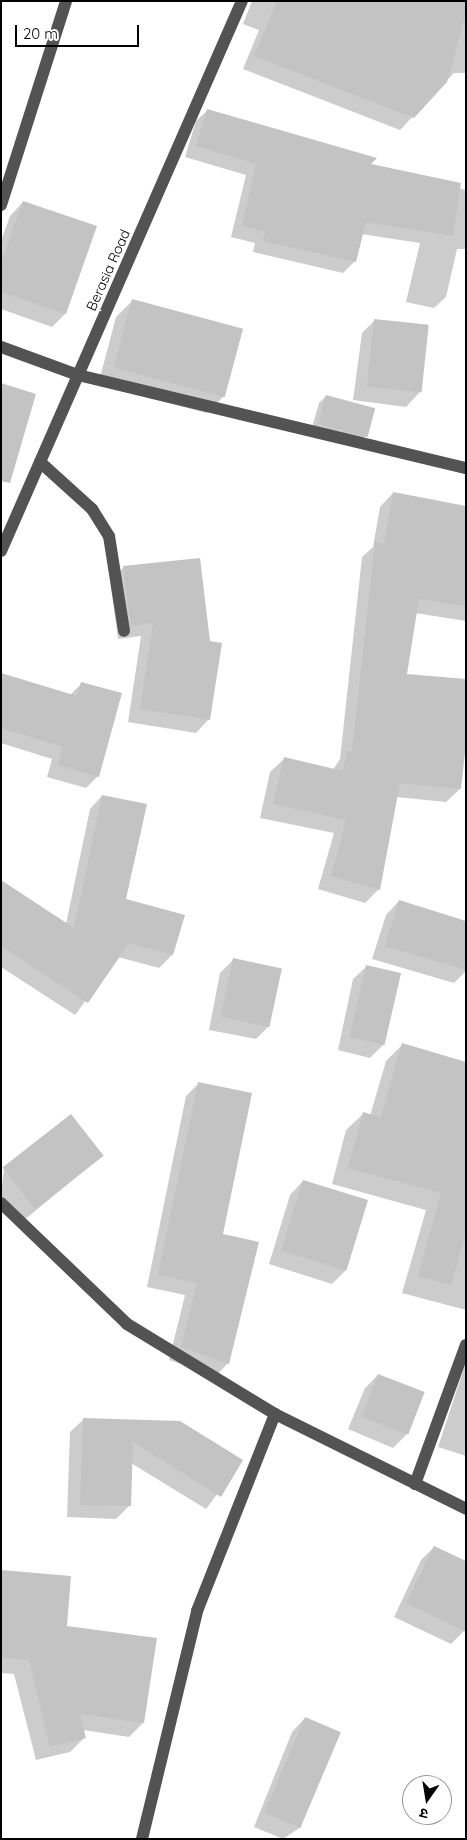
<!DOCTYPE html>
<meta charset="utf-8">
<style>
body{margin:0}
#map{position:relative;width:467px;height:1840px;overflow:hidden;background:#fff;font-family:Quicksand,"Noto Sans Devanagari",sans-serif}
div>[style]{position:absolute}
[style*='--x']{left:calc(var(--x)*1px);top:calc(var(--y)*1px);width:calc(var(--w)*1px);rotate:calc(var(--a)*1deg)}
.shadow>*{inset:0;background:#0003}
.building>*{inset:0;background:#c3c3c3;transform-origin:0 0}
.minor>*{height:12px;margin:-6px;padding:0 6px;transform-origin:6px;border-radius:6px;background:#535353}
span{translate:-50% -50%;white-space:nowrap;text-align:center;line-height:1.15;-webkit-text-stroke:4px #fff;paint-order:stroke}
.street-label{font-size:14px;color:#000}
.frame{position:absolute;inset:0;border:2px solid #000;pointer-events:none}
.north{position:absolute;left:402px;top:1775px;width:50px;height:50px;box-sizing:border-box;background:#fff;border:1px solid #999;border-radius:50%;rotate:193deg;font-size:14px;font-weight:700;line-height:20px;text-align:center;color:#000}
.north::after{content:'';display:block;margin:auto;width:18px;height:22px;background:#000;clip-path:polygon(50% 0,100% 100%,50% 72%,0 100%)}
.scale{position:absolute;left:15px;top:25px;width:124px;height:22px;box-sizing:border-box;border:2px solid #000;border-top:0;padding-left:6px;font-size:15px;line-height:18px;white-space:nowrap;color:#000;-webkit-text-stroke:4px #fff;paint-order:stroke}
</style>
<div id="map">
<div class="shadow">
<div style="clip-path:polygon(252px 1px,466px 1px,466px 73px,454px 73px,400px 130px,243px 69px,259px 30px,243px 24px)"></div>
<div style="clip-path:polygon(208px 110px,369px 165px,466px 190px,466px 249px,457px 249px,446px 297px,434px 308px,406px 302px,420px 243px,361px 234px,354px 262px,343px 273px,253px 252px,255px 243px,231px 237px,246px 175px,185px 157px,196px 121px)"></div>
<div style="clip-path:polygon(23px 202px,65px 314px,52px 327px,1px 309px,1px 241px,10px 216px)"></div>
<div style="clip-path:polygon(132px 301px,224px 396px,207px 413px,98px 385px,116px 317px)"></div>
<div style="clip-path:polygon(375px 320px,419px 393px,406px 407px,353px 400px,362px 333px)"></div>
<div style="clip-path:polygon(326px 396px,366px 435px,359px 443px,311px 431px,319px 403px)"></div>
<div style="clip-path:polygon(393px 493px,466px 508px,466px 621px,415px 613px,406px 675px,460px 789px,446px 802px,396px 797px,379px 889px,365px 903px,318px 889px,334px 833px,260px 818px,270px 772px,284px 759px,333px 770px,340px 759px,362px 557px,373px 547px,380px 507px)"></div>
<div style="clip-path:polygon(124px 567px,209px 719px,196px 733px,128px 722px,141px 636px,118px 639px,110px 580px)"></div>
<div style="clip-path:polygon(1px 675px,70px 695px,81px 684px,98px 776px,86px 788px,47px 777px,52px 759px,1px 743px)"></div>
<div style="clip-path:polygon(102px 796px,124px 899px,183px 915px,172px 955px,159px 968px,118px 957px,75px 1015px,1px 967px,1px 888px,66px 924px,90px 809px)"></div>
<div style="clip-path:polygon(399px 901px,466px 922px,466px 971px,454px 983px,372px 959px,386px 915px)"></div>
<div style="clip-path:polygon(234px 959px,269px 1026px,256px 1039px,209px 1030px,220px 973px)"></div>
<div style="clip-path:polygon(367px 966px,384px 1044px,370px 1058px,338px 1050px,353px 979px)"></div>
<div style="clip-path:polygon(402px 1045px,466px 1127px,466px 1310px,402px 1293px,426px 1210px,332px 1184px,346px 1130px,363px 1114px,370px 1116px,386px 1061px)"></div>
<div style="clip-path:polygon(199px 1083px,222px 1234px,228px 1363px,216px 1376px,169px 1360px,185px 1295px,147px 1287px,186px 1096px)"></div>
<div style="clip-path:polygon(102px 1156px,23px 1221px,1px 1195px,4px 1169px)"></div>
<div style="clip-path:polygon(303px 1181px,346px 1270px,332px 1284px,269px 1264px,290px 1195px)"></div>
<div style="clip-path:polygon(466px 1362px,466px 1456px,438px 1447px)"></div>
<div style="clip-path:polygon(378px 1375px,423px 1393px,406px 1435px,393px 1448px,348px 1429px,365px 1388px)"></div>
<div style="clip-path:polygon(84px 1419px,242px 1461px,206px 1509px,131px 1463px,130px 1505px,116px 1519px,67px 1517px,70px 1432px)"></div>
<div style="clip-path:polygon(434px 1547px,464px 1631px,451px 1644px,394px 1617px,421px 1560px)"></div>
<div style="clip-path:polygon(1px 1571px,65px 1627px,143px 1723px,129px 1737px,83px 1730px,84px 1738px,70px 1752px,36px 1760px,14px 1674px,1px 1673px)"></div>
<div style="clip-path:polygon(305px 1718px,301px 1827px,283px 1839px,254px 1827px,292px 1732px)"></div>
</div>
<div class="building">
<div style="clip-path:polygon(277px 1px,466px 1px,466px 13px,447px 82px,414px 118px,254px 56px)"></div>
<div style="clip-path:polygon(207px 109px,377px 158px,371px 164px,461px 183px,453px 236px,366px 222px,356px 262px,263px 241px,265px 232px,242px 226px,256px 164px,196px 146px)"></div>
<div style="clip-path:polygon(23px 201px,97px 226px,66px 314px,1px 292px,1px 263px)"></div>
<div style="left:132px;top:299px;width:115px;height:71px;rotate:15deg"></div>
<div style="left:374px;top:319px;width:55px;height:68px;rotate:6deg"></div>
<div style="clip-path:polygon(1px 383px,36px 394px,10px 483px,1px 481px)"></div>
<div style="left:326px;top:395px;width:51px;height:30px;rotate:15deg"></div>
<div style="clip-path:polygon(393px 492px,466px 506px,466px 606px,419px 599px,407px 674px,466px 679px,466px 744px,461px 789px,400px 783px,380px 890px,331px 876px,346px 820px,273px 804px,284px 757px,343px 771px,347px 751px,352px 752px,375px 542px,384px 544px)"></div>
<div style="clip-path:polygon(200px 558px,210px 641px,222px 643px,210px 720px,140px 709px,153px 623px,131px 626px,123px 566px)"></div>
<div style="clip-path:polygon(1px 673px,77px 696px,81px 682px,122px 693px,99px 777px,58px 765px,63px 747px,1px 728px)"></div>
<div style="clip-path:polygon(102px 795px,147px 804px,126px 899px,185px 915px,173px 955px,129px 943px,88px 1003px,1px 946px,1px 880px,74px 928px)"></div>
<div style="clip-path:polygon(399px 900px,466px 921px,466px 970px,385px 946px)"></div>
<div style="left:233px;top:958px;width:50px;height:60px;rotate:12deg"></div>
<div style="left:366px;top:965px;width:36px;height:74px;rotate:13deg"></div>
<div style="clip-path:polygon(402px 1043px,466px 1062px,466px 1233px,451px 1285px,418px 1276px,441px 1193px,348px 1168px,363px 1112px,381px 1117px)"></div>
<div style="clip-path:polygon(198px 1082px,252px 1093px,223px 1234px,259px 1242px,229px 1364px,181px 1347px,197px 1283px,158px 1275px)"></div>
<div style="left:71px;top:1114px;width:53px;height:87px;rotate:52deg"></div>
<div style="left:303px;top:1180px;width:68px;height:74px;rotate:17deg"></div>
<div style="left:378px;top:1374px;width:50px;height:46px;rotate:21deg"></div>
<div style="clip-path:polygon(83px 1418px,180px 1421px,243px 1460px,221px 1497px,133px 1442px,131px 1506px,80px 1505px)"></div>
<div style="clip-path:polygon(434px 1546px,466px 1561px,466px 1632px,406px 1603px)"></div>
<div style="clip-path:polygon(1px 1570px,71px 1576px,67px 1626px,157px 1638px,144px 1723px,80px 1714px,86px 1738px,50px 1747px,29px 1660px,1px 1657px)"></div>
<div style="left:305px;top:1717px;width:39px;height:104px;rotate:23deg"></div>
</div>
<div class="minor">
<div style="--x:1;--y:205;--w:214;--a:-72.3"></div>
<div style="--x:1;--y:347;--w:82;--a:20"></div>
<div style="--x:78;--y:375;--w:399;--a:13.5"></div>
<div style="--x:40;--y:462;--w:70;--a:42.1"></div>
<div style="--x:92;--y:509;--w:32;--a:58"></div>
<div style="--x:109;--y:536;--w:96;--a:81"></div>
<div style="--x:1;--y:551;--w:600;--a:-66.34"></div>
<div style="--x:1;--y:1203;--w:175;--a:43.8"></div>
<div style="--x:127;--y:1324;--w:173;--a:31.3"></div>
<div style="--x:275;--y:1414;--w:213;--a:26.4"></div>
<div style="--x:415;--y:1484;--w:148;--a:-69.9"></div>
<div style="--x:142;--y:1839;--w:235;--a:-76.4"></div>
<div style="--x:197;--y:1611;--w:212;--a:-68.4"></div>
</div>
<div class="street-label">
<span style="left:108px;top:270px;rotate:-66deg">Berasia Road</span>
</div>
<div class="frame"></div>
<div class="north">उ</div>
<div class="scale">20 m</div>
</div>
